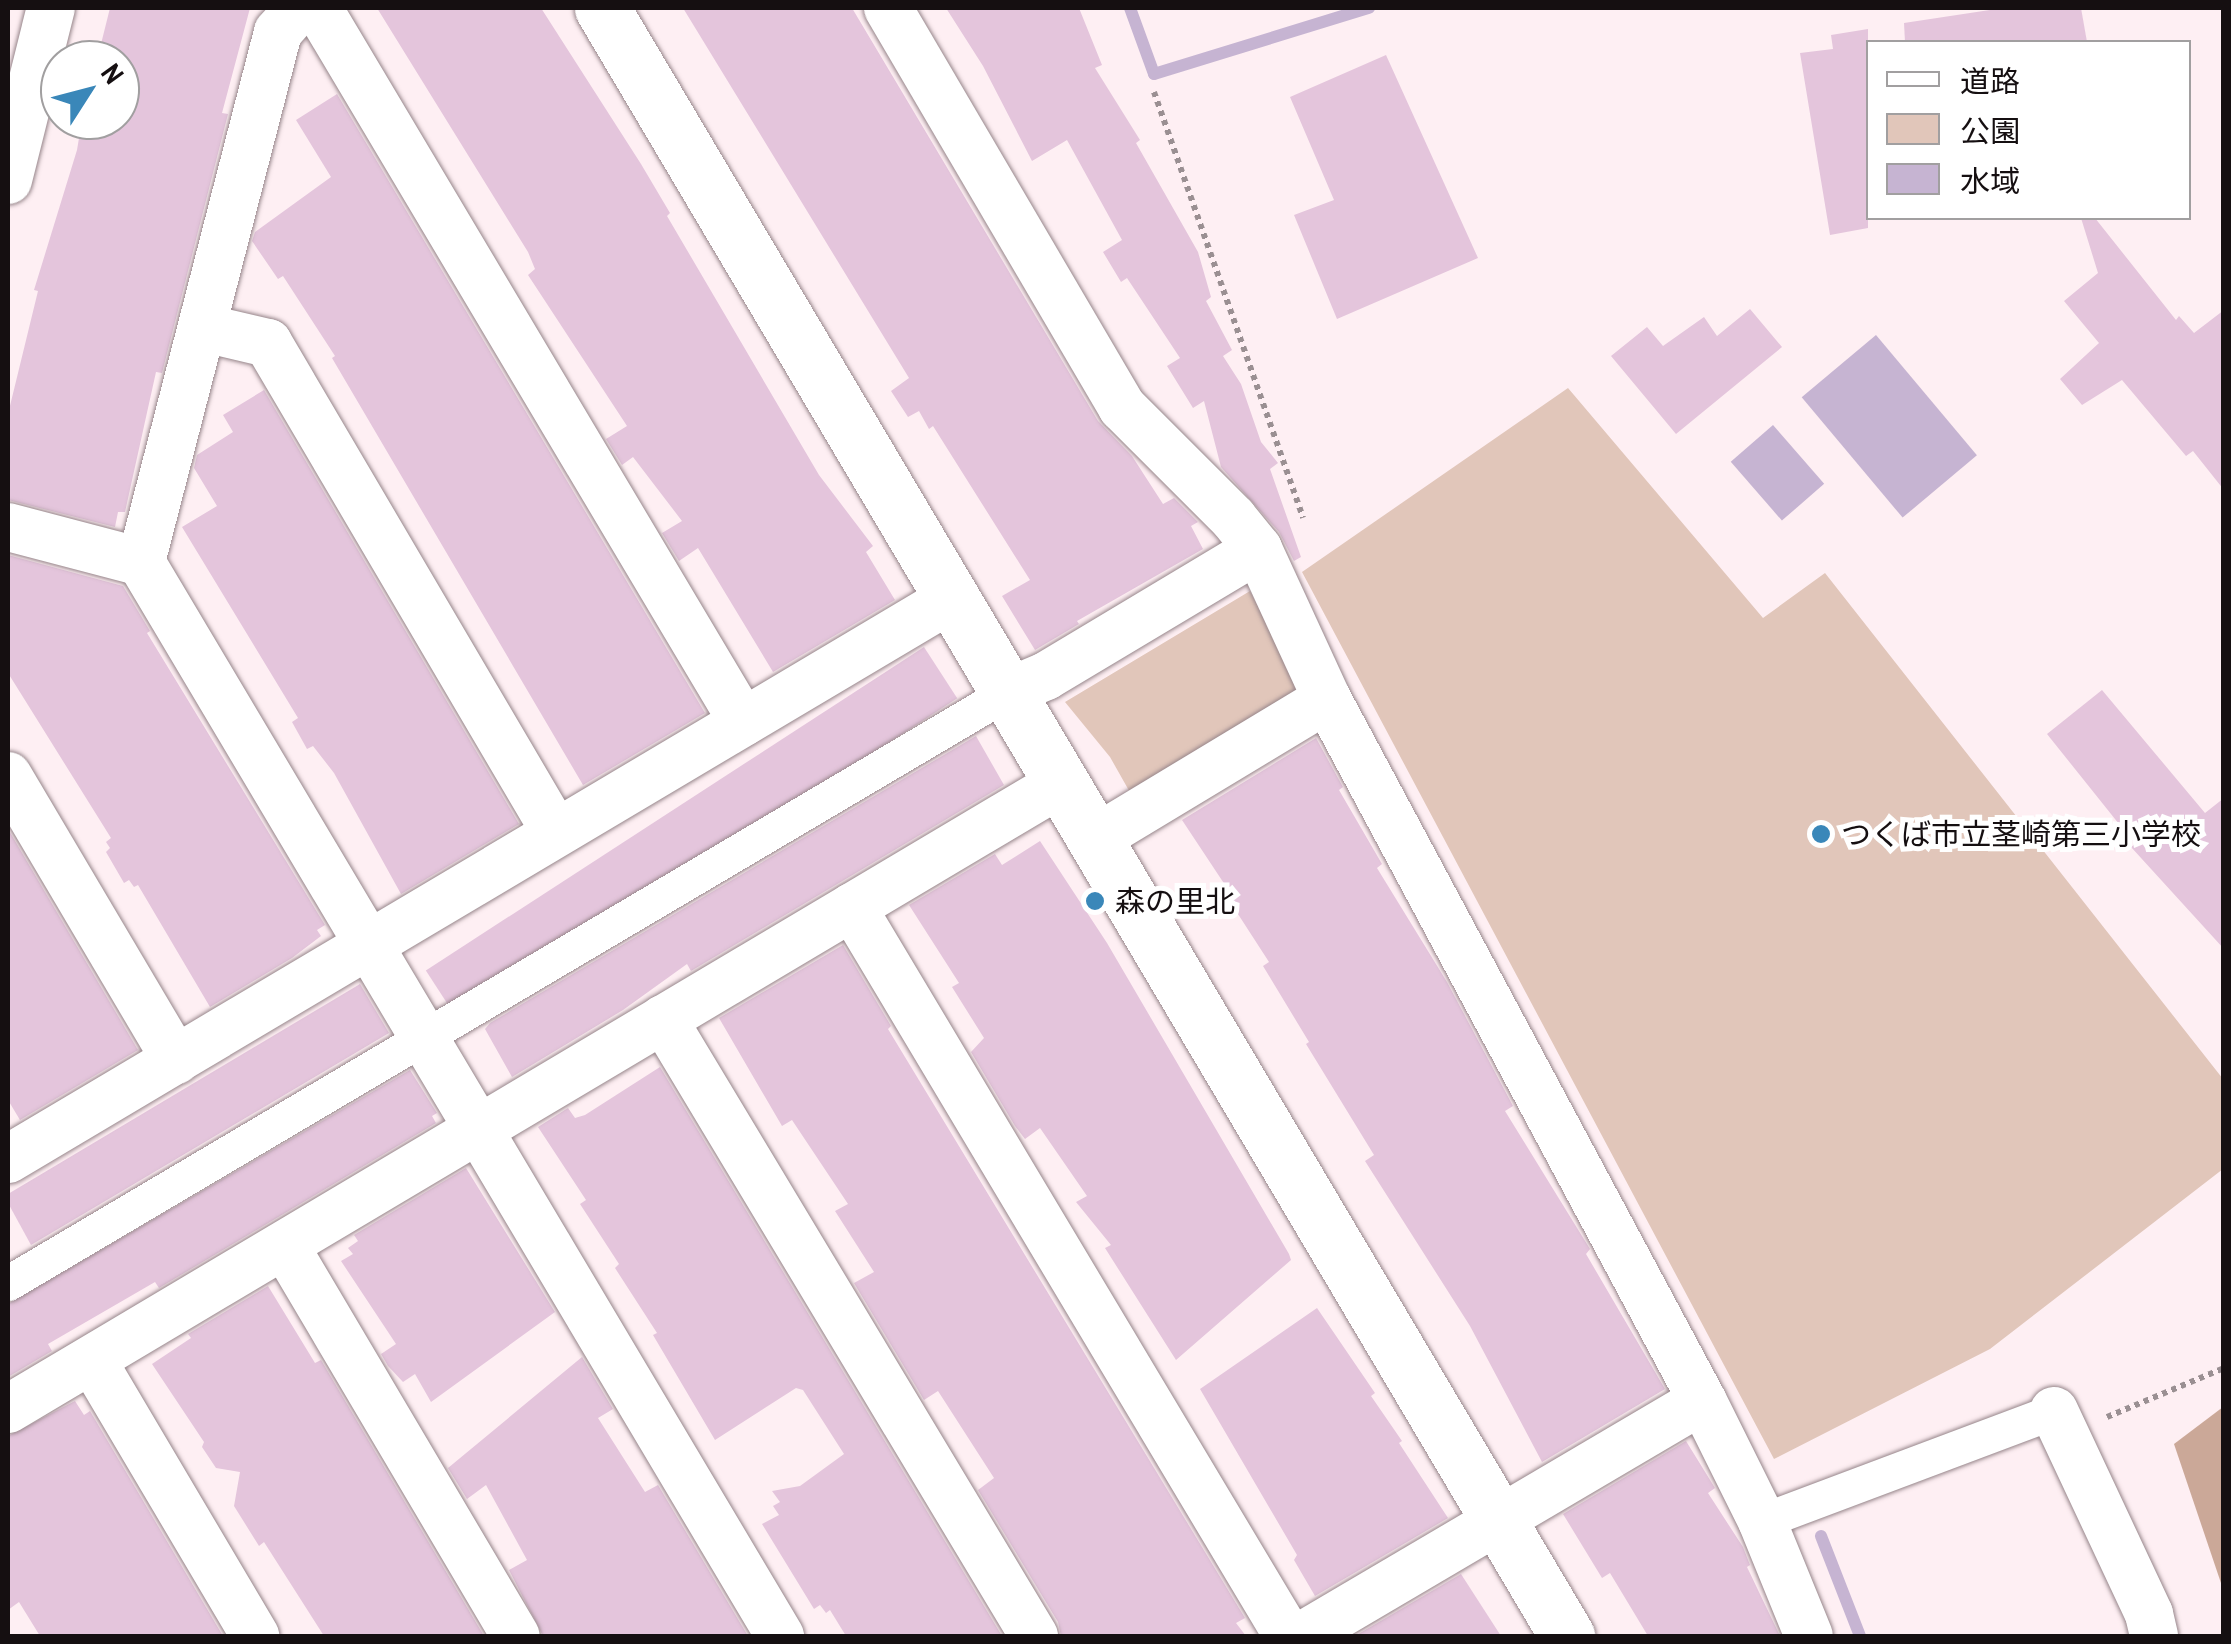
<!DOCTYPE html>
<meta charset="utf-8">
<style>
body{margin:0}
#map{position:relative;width:2231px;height:1644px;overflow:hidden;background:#feeff3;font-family:"Archivo Narrow","Noto Sans JP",sans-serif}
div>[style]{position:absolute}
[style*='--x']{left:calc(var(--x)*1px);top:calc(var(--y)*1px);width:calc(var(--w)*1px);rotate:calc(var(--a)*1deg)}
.green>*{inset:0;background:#e1c6ba}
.forest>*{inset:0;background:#cba898}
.water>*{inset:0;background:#c6b4d2;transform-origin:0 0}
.stream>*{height:12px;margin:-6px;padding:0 6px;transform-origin:6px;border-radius:6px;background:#c6b4d2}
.building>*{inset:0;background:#e4c5dc;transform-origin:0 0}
.path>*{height:6px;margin-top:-3px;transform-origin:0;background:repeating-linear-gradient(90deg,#9a8f92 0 5px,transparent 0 10px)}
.roads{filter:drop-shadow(0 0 2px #96858a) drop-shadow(0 0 2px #96858a)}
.pedestrian>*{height:35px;margin:-17.5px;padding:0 17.5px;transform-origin:17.5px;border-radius:17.5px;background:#fff}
.minor>*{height:48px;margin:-24px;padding:0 24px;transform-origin:24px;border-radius:24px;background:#fff}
.tertiary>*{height:55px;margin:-27.5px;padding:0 27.5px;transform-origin:27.5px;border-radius:27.5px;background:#fff}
.dots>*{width:28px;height:28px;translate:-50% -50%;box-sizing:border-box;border:5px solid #fff;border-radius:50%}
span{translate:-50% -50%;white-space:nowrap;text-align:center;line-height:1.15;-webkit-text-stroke:10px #fff;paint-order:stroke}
.poi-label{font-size:30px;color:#150f11}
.left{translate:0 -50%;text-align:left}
.frame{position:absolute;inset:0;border:10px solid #150f11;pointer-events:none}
.legend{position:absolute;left:1866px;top:40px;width:325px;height:180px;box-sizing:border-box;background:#fff;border:2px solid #a19fa0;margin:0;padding:12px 18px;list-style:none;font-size:30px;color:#150f11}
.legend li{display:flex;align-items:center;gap:20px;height:50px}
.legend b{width:50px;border:2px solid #a19fa0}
.north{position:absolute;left:40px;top:40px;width:100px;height:100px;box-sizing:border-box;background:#fff;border:2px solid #a19fa0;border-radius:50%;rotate:54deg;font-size:28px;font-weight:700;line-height:40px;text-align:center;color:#150f11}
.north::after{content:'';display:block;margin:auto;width:35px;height:45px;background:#3a87b9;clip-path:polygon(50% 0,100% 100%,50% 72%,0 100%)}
</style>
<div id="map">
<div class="green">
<div style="clip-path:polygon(1568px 388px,1763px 618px,1825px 573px,2223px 1079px,2223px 1169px,1990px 1349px,1774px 1459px,1302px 572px)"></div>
<div style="clip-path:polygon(1250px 591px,1306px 700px,1136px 803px,1110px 757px,1065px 702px)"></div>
</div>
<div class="forest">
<div style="clip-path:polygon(2223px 1407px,2223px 1589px,2174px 1444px)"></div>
</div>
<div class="water">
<div style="left:1876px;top:335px;width:157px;height:97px;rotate:50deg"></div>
<div style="left:1773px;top:425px;width:78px;height:56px;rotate:49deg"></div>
</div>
<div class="stream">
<div style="--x:1130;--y:8;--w:70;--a:70"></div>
<div style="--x:1154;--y:74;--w:225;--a:-17.1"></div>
<div style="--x:1821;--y:1536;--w:107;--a:68.7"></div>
</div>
<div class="building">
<div style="clip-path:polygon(110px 8px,250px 8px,222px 113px,228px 114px,162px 373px,156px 372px,125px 512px,118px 512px,115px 527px,8px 500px,8px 414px,38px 291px,34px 290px,77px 150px,82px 120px,120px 120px,120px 60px,97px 60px)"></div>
<div style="clip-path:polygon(377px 8px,541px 8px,641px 164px,670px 213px,667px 216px,819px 475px,873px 546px,866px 552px,895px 600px,773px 672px,698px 548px,679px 561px,662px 533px,682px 521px,633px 457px,622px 465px,606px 439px,627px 426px,528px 275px,535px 269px,528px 252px)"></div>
<div style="clip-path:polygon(683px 8px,852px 8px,1098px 421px,1132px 456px,1163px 504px,1174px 498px,1198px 522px,1191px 526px,1203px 549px,1077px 621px,1079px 624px,1035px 650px,1002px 596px,1030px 580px,933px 426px,929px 429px,919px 411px,908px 417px,891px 391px,909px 378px)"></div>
<div style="clip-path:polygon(946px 8px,1079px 8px,1102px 65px,1095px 68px,1140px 140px,1136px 143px,1198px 252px,1211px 297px,1206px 301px,1232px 350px,1223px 356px,1241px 384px,1261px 442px,1278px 463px,1270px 469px,1301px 557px,1294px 561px,1279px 532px,1221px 467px,1204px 401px,1193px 408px,1167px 366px,1180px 358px,1127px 278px,1121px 282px,1103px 252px,1122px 240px,1067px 140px,1032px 161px,983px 66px)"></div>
<div style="clip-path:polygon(2003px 8px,2081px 8px,2087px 42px,1905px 42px,1904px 23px)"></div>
<div style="clip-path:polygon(1868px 29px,1868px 228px,1830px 235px,1800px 53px,1833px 49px,1831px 35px)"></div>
<div style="clip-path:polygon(1386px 55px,1478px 258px,1337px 319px,1294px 215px,1334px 200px,1290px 97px)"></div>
<div style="clip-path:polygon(337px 94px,705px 713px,583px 785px,332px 358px,335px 356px,283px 276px,278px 279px,252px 241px,255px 232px,331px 177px,296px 120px)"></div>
<div style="clip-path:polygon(2081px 218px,2095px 218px,2176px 320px,2179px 316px,2194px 333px,2224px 310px,2224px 490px,2193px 451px,2186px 456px,2122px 380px,2082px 405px,2060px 379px,2099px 343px,2064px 301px,2098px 273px)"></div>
<div style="clip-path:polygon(1750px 309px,1782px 347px,1676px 434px,1611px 356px,1647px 327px,1663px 346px,1704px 317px,1717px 336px)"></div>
<div style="clip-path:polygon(264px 390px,519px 824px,401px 894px,334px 773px,313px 746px,307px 749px,292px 722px,298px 718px,182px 527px,217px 506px,194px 468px,197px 455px,233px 432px,223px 415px)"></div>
<div style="clip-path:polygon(8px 555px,123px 586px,150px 631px,147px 633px,325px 925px,317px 930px,321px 936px,292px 958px,210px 1007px,138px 885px,134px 887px,129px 880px,124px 883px,106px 852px,110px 848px,106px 842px,111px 838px,8px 673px)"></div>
<div style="left:924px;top:647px;width:61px;height:594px;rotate:57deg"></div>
<div style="clip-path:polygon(2102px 690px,2205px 813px,2224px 798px,2224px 949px,2131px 847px,2135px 844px,2047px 734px)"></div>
<div style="clip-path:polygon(976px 736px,1004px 785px,691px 971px,687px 964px,623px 1010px,512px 1077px,485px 1029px,490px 1023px)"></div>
<div style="clip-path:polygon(1316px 738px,1343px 787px,1339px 790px,1382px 864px,1377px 868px,1447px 982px,1513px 1106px,1505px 1111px,1590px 1249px,1586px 1254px,1665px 1389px,1542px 1462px,1470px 1326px,1365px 1161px,1374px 1155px,1306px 1044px,1309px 1042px,1263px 966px,1269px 962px,1225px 894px,1229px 891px,1182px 820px)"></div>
<div style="clip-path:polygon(8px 829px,138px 1050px,20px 1120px,8px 1100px)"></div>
<div style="clip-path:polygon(1040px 841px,1107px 943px,1289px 1254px,1291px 1260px,1176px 1360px,1105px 1248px,1111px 1245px,1076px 1202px,1087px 1196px,1040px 1128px,1025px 1139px,1015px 1126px,971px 1052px,984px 1038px,952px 987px,959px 983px,909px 905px,995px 854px,1002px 865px)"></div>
<div style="clip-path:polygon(843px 945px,891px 1026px,888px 1029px,1245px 1618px,1236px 1623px,1246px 1636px,1061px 1636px,1058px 1622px,978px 1490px,994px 1478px,938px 1391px,924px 1400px,854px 1283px,874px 1272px,835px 1211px,848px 1204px,792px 1120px,782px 1126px,719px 1018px)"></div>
<div style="clip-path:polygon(360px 984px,389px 1033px,31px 1245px,8px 1203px,8px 1194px)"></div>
<div style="clip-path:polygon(660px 1067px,1002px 1636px,846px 1636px,830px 1610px,826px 1613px,820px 1605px,814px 1609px,762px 1524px,779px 1515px,773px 1506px,780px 1502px,772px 1491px,800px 1486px,844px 1454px,803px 1390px,796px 1388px,715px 1440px,653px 1335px,657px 1333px,615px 1268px,619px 1264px,580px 1204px,586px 1200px,538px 1127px,568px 1108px,575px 1118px,585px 1115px)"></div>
<div style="clip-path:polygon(410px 1070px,437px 1113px,432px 1116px,436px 1123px,159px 1288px,155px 1282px,48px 1344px,52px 1351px,8px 1377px,8px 1304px)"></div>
<div style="clip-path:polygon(466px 1168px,555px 1312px,431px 1402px,415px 1374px,403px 1382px,388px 1366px,381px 1354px,396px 1344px,341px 1261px,353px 1254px,348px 1248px,358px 1241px,354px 1235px)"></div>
<div style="clip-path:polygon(268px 1286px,315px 1363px,321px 1360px,484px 1636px,324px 1636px,264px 1542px,259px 1546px,234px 1506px,240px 1472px,216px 1468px,202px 1447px,204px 1442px,152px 1364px,191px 1338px,188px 1334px)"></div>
<div style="clip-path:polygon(1317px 1308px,1375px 1393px,1371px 1396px,1402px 1441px,1399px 1443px,1448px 1518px,1315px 1596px,1294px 1560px,1297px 1555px,1200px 1389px)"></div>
<div style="clip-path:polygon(582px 1357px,613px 1409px,598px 1418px,645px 1492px,658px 1485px,748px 1636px,543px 1636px,509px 1570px,527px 1560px,486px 1485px,467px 1499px,448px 1468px)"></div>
<div style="clip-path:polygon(75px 1401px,84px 1415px,90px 1411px,223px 1636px,40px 1636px,19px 1602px,8px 1610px,8px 1436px)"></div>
<div style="clip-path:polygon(1686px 1441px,1715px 1488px,1708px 1493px,1743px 1547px,1750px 1565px,1747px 1567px,1780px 1636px,1648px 1636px,1610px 1573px,1602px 1578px,1563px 1514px)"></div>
<div style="clip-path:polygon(1461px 1574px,1501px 1636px,1355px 1636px)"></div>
</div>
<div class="path">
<div style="--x:1154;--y:92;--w:451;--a:70.7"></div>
<div style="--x:2107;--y:1417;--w:127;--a:-22.7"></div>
</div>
<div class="roads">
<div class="pedestrian">
<div style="--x:8;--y:1283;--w:1162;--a:-30.58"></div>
<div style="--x:1762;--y:1521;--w:312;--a:-20.6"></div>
</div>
<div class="minor">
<div style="--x:299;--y:8;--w:32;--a:131"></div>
<div style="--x:278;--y:32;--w:547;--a:104.49"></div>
<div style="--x:141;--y:562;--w:1250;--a:59.25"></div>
<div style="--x:318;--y:8;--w:831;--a:59.24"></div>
<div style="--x:888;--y:8;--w:463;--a:59.6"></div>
<div style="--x:1122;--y:407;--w:157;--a:45"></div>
<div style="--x:1233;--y:518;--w:40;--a:51"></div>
<div style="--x:1258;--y:549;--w:165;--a:65.3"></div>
<div style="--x:1327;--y:699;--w:795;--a:61.86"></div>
<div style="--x:1702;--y:1400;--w:135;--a:63.6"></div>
<div style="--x:1762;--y:1521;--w:124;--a:67.8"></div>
<div style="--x:8;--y:180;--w:177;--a:-76"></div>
<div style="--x:204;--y:328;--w:66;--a:13.2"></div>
<div style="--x:268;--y:343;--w:568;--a:59.55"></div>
<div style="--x:8;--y:527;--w:138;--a:14.7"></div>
<div style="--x:1008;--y:692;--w:41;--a:-22.8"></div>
<div style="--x:1046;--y:676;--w:247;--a:-30.9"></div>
<div style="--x:8;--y:776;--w:330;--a:59.4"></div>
<div style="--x:1095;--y:839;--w:271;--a:-31.1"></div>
<div style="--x:852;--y:907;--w:849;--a:59.12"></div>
<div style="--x:663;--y:1019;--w:720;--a:58.98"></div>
<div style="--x:8;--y:1159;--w:1098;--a:-30.72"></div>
<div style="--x:285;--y:1246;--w:453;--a:59.4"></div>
<div style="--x:92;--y:1360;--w:321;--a:59.4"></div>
<div style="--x:8;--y:1409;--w:1225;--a:-30.73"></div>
<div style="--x:2054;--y:1411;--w:224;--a:64.9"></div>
<div style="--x:2149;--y:1614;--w:23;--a:77"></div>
<div style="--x:1302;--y:1636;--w:464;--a:-30.5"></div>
</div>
<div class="tertiary">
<div style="--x:602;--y:8;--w:1893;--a:59.34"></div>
</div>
</div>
<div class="dots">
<div style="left:1821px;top:834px;background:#3a87b9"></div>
<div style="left:1095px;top:901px;background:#3a87b9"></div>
</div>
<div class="poi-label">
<span class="left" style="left:1841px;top:834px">つくば市立茎崎第三小学校</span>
<span class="left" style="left:1115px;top:901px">森の里北</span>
</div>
<div class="frame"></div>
<ul class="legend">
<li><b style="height:12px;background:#fff"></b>道路</li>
<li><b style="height:28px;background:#e1c6ba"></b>公園</li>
<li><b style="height:28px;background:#c6b4d2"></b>水域</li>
</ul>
<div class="north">N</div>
</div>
